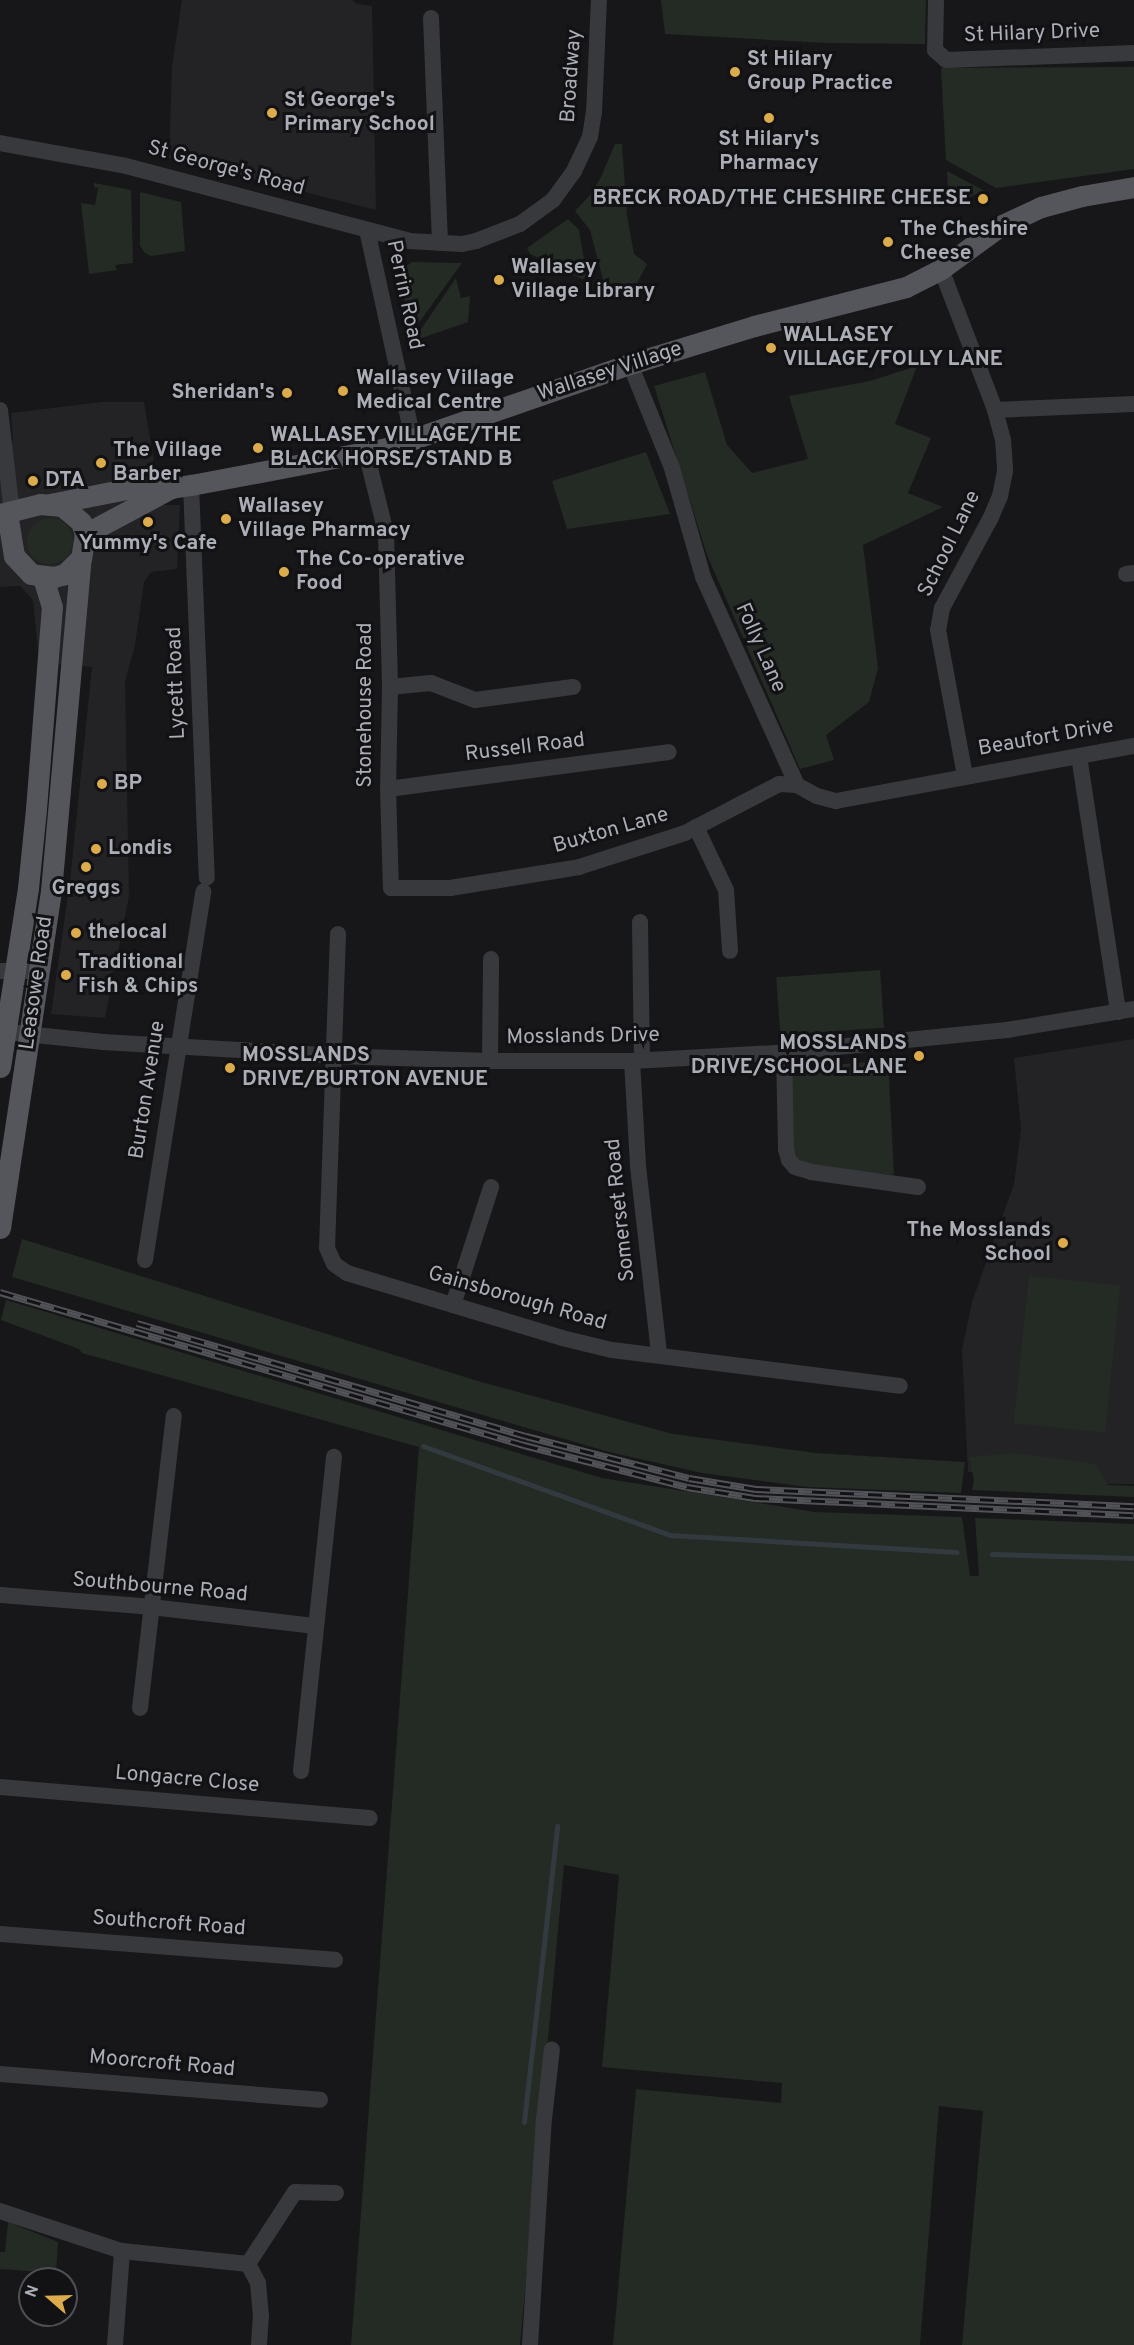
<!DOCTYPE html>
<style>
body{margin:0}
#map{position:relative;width:1134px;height:2345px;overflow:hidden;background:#171719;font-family:Overpass,sans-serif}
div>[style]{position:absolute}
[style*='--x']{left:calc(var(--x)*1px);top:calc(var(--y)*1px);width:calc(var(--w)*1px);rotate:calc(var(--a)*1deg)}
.built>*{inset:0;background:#232325}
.green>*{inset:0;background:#242a24;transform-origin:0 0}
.round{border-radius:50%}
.stream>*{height:5px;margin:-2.5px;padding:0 2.5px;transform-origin:2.5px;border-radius:2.5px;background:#323a40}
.minor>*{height:16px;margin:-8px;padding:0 8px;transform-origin:8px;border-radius:8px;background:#38393d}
.major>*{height:21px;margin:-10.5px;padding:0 10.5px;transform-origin:10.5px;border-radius:10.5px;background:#55565c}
.rail>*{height:7px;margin-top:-3.5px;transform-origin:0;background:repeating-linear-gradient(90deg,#121214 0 14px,#525358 0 28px);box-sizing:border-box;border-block:2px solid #525358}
.dots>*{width:16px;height:16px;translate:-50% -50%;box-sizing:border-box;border:3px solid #121214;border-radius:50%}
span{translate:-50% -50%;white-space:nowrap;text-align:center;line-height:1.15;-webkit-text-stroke:6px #121214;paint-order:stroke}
.street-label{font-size:21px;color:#abaeb7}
.poi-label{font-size:21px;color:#abaeb7;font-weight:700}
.left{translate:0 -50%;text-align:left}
.right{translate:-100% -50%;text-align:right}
.north{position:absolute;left:18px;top:2267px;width:60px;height:60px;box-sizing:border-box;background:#121214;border:2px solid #4f5055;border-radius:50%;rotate:290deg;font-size:16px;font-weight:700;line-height:24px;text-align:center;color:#abaeb7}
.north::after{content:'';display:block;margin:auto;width:21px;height:27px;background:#dcab4c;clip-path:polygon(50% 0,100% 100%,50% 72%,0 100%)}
</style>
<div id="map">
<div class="built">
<div style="clip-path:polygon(182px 0,352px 0,357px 4px,372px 6px,376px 210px,169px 158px,172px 67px)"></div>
<div style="clip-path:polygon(102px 402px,144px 402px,161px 505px,180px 505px,177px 569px,151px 572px,144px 582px,135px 645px,125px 682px,129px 896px,105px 1018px,51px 1014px,70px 881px,92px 667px,39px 663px,33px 600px,20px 586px,0 587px,0 442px,13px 441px,11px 413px)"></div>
<div style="clip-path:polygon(1134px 1039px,1134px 1484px,1100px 1484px,1098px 1477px,968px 1472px,962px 1350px,972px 1302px,1014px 1184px,1021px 1129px,1014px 1058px)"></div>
</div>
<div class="green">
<div style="clip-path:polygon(661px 0,926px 0,925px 44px,827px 43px,665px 34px)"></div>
<div style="clip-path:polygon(1134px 67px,1134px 169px,996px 188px,946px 160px,941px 68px)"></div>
<div style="clip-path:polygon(615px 144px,622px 144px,627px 216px,634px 254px,647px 264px,631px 295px,604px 283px,590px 230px,575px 211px,591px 194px,601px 177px)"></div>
<div style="clip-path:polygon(947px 171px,985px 191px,949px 205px)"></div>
<div style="clip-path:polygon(94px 183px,131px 190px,133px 263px,115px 265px,117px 270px,89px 274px,81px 203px,95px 205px,98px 188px,94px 187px)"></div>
<div style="clip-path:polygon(140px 192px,181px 202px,185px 251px,151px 256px,145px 253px,140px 246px)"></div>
<div style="clip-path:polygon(568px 219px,579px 230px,588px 282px,530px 254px,527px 248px)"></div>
<div style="clip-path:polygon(412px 262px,462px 263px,410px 335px,400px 271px)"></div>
<div style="clip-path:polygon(456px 278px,461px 298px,470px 296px,468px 322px,413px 341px)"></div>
<div style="clip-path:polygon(917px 366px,895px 424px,931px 438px,908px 493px,943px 507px,863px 545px,878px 668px,869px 702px,826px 735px,834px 760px,800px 769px,707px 555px,654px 386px,705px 372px,727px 445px,752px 473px,808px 459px,789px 396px,870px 381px)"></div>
<div style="clip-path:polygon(646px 452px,670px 514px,567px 529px,552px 481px)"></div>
<div class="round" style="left:27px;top:518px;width:46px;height:46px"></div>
<div style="left:880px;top:970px;width:58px;height:104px;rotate:86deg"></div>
<div style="clip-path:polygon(888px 1060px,894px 1175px,813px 1167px,798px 1159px,794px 1150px,791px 1069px)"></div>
<div style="clip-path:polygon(22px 1239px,481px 1382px,673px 1434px,816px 1453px,965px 1462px,961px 1493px,807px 1487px,702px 1473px,609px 1452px,12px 1277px)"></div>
<div style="left:1029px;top:1276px;width:92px;height:148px;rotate:6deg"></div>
<div style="clip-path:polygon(6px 1300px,602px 1478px,815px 1512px,962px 1517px,970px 1576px,979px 1576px,975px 1518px,1134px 1524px,1134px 2345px,962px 2345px,983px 2111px,939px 2106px,920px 2345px,613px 2345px,636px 2089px,781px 2103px,782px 2083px,602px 2067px,619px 1875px,564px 1865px,520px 2345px,351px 2345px,419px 1447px,82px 1353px,79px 1349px,1px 1320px)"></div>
<div style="clip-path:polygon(1014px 1453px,1096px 1464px,1108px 1485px,1134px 1486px,1134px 1497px,972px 1490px,974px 1480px,969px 1457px)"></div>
<div style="clip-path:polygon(8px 2222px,58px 2242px,56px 2273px,0 2269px,0 2252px,5px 2252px)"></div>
</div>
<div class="stream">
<div style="--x:423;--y:1446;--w:263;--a:19.8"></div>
<div style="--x:670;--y:1535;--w:287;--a:3.4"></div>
<div style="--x:992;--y:1554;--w:142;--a:1.6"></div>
<div style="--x:524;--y:2122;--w:298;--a:-83.6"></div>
</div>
<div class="minor">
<div style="--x:936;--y:0;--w:50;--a:91.1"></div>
<div style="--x:935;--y:50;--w:15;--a:42"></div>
<div style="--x:946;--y:60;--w:188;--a:-2.1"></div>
<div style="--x:431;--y:18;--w:225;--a:87.7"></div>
<div style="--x:0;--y:143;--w:128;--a:10.3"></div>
<div style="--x:126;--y:166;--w:293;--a:14.8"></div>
<div style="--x:409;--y:241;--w:53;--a:3.2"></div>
<div style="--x:462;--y:244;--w:14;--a:-12"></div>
<div style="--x:476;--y:241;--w:47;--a:-21.1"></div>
<div style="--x:520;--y:224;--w:41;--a:-36"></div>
<div style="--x:553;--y:200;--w:36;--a:-54"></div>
<div style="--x:574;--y:171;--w:38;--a:-65"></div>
<div style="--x:590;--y:137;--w:24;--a:-81"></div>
<div style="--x:594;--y:113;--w:113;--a:-87.5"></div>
<div style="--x:367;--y:230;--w:214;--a:77.6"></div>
<div style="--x:941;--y:269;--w:151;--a:69"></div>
<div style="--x:995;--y:410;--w:30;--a:75"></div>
<div style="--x:1003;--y:439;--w:32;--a:86"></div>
<div style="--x:1005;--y:471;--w:25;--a:101"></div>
<div style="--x:1000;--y:496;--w:25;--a:113"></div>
<div style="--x:990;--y:519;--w:101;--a:118.3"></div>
<div style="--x:942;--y:608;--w:22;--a:100"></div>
<div style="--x:938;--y:630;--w:147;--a:79.5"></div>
<div style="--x:630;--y:364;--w:112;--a:68"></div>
<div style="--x:672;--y:468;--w:113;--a:74.1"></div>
<div style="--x:703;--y:577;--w:228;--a:65.7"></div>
<div style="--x:797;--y:785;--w:23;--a:29"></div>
<div style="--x:817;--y:796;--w:20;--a:15"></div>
<div style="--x:836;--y:801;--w:303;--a:-10.5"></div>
<div style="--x:0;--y:410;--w:103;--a:83.3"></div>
<div style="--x:995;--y:410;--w:139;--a:-2.5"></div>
<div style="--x:366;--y:452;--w:83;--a:76.1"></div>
<div style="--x:386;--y:533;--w:154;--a:88.5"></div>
<div style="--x:390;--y:687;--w:102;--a:91.1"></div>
<div style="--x:388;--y:789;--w:99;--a:88.3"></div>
<div style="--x:391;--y:888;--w:59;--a:0"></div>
<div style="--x:450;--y:888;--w:131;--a:-9.2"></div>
<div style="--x:579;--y:867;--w:111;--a:-17.8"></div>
<div style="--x:685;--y:833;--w:106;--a:-27.5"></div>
<div style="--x:779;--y:784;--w:18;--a:3"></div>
<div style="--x:191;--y:485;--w:393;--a:87.7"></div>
<div style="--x:1126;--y:574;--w:8;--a:-7"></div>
<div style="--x:390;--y:687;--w:41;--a:-5.6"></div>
<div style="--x:431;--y:683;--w:47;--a:21.1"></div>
<div style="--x:475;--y:700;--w:99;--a:-7.6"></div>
<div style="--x:1079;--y:756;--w:259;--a:81.3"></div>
<div style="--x:388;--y:789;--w:283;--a:-7.5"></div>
<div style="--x:696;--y:827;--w:70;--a:64.5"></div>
<div style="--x:726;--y:890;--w:61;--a:86.2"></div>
<div style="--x:640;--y:922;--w:138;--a:89.2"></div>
<div style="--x:338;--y:934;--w:314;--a:92"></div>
<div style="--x:327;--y:1248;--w:17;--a:66"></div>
<div style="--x:334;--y:1264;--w:16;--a:35"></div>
<div style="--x:347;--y:1273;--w:111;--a:16.8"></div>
<div style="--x:453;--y:1305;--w:114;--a:16.8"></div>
<div style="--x:562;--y:1338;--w:51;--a:13.5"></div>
<div style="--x:612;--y:1350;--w:290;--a:7.1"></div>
<div style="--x:0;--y:971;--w:39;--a:0"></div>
<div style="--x:6;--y:1032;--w:98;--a:5.9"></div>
<div style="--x:103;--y:1042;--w:233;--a:3.4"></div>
<div style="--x:336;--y:1056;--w:154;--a:1.9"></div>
<div style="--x:490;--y:1061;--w:142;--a:0"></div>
<div style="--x:632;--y:1061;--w:145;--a:-3.2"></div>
<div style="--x:777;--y:1053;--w:231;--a:-5.7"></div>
<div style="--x:1007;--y:1030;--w:129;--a:-9.4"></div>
<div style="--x:784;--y:1052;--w:97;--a:88.8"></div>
<div style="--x:786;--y:1149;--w:11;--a:75"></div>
<div style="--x:789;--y:1160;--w:9;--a:49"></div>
<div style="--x:795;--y:1167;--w:17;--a:17"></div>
<div style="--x:811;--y:1172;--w:108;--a:8"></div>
<div style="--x:490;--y:1061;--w:102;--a:-89.4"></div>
<div style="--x:632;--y:1061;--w:105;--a:86.7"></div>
<div style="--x:638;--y:1166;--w:189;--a:83.6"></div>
<div style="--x:145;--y:1260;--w:373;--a:-81"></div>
<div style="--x:453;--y:1305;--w:124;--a:-72.1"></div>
<div style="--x:0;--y:1595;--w:151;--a:4.5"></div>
<div style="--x:151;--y:1607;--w:166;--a:6.6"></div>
<div style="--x:140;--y:1708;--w:294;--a:-83.4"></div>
<div style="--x:301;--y:1771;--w:316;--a:-84"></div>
<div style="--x:0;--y:1787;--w:371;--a:4.8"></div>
<div style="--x:0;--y:1934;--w:336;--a:4.4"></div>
<div style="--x:0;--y:2074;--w:321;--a:4.6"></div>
<div style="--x:0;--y:2211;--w:128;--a:18.2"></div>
<div style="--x:122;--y:2251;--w:127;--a:5.9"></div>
<div style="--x:248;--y:2264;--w:21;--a:62"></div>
<div style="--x:258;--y:2283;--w:32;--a:85"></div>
<div style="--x:261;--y:2315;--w:30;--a:94"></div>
<div style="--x:248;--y:2264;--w:86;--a:-56.9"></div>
<div style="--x:295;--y:2192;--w:41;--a:1.4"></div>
<div style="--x:115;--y:2345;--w:94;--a:-85.7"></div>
<div style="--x:530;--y:2345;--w:226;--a:-86.5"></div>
<div style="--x:544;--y:2119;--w:70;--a:-83.5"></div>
</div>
<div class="major">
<div style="--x:50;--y:504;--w:94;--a:-11.1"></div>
<div style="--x:142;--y:486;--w:29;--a:4"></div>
<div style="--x:171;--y:488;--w:20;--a:-9"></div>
<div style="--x:191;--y:485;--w:199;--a:-10.7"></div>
<div style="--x:387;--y:448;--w:257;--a:-19.1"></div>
<div style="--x:630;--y:364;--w:130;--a:-17"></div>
<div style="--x:754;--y:326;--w:157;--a:-14.4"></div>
<div style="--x:906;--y:287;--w:39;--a:-27"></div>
<div style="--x:941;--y:269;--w:73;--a:-36.1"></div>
<div style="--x:1000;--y:226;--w:45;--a:-24.9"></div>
<div style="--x:1041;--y:207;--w:42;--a:-15"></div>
<div style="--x:1082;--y:196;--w:53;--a:-9.8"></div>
<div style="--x:0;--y:514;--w:41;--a:-14"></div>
<div style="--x:40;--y:504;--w:22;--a:5"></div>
<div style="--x:62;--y:506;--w:25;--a:40"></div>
<div style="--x:81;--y:522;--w:13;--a:72"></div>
<div style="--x:85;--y:534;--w:24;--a:99"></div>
<div style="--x:81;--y:558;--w:23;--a:135"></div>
<div style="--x:65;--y:574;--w:11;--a:165"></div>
<div style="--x:54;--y:577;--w:23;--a:-173"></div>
<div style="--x:31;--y:574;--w:25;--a:-133"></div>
<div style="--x:14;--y:556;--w:44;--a:-99.2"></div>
<div style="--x:85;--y:534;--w:98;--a:-28.1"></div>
<div style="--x:0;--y:1067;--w:181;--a:-81.1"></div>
<div style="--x:28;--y:888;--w:79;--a:-84.2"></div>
<div style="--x:36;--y:809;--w:203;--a:-85.5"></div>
<div style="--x:52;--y:607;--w:31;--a:-107"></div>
<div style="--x:0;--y:1228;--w:341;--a:-81.4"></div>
<div style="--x:51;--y:891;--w:334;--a:-84.9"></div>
</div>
<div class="rail">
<div style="--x:0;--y:1292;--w:546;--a:16.28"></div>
<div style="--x:524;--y:1445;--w:168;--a:14.4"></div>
<div style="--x:687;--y:1487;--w:69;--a:9.2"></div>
<div style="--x:755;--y:1498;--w:379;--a:2.6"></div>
<div style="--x:137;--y:1323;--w:405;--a:16.2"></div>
<div style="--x:526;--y:1436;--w:168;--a:14.4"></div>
<div style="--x:689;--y:1478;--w:68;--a:9.3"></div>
<div style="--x:756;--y:1489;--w:378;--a:2.6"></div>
</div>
<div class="dots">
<div style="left:735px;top:72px;background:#dcab4c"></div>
<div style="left:272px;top:113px;background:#dcab4c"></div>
<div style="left:769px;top:118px;background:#dcab4c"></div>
<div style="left:983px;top:199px;background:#dcab4c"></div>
<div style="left:888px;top:242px;background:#dcab4c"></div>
<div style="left:499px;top:280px;background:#dcab4c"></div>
<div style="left:771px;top:348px;background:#dcab4c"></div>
<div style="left:343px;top:391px;background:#dcab4c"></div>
<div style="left:287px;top:393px;background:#dcab4c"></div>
<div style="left:258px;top:448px;background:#dcab4c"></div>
<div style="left:101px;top:463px;background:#dcab4c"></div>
<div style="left:33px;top:481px;background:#dcab4c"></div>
<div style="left:226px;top:519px;background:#dcab4c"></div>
<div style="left:148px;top:522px;background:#dcab4c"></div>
<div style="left:284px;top:572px;background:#dcab4c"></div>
<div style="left:102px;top:784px;background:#dcab4c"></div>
<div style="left:96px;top:849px;background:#dcab4c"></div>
<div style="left:86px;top:867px;background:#dcab4c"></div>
<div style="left:76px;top:933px;background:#dcab4c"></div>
<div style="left:66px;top:975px;background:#dcab4c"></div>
<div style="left:919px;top:1056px;background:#dcab4c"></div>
<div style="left:230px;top:1068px;background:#dcab4c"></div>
<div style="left:1063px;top:1243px;background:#dcab4c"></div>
</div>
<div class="street-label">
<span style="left:1032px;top:34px;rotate:-2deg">St Hilary Drive</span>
<span style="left:572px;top:76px;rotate:-86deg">Broadway</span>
<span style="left:226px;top:169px;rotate:15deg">St George's Road</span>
<span style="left:404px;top:295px;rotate:78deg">Perrin Road</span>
<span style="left:610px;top:372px;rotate:-18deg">Wallasey Village</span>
<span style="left:950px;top:544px;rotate:-64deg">School Lane</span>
<span style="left:760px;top:648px;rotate:66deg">Folly Lane</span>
<span style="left:177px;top:683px;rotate:-92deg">Lycett Road</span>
<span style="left:366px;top:705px;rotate:-90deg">Stonehouse Road</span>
<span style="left:1046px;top:738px;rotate:-10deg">Beaufort Drive</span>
<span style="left:525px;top:748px;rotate:-7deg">Russell Road</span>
<span style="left:611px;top:831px;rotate:-16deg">Buxton Lane</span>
<span style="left:37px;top:983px;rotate:-82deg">Leasowe Road</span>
<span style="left:583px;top:1037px;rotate:-1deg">Mosslands Drive</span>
<span style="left:148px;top:1090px;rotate:-81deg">Burton Avenue</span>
<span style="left:621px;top:1210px;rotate:-96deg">Somerset Road</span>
<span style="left:517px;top:1299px;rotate:16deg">Gainsborough Road</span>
<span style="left:160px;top:1588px;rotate:5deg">Southbourne Road</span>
<span style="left:187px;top:1780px;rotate:5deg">Longacre Close</span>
<span style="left:169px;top:1924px;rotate:4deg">Southcroft Road</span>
<span style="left:162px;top:2064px;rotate:5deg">Moorcroft Road</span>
</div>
<div class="poi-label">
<span class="left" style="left:747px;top:72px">St Hilary<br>Group Practice</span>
<span class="left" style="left:284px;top:113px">St George's<br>Primary School</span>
<span style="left:769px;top:152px">St Hilary's<br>Pharmacy</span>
<span class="right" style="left:971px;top:199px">BRECK ROAD/THE CHESHIRE CHEESE</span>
<span class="left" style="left:900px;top:242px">The Cheshire<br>Cheese</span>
<span class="left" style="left:511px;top:280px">Wallasey<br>Village Library</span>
<span class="left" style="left:783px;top:348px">WALLASEY<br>VILLAGE/FOLLY LANE</span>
<span class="left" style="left:356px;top:391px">Wallasey Village<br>Medical Centre</span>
<span class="right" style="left:275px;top:393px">Sheridan's</span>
<span class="left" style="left:270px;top:448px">WALLASEY VILLAGE/THE<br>BLACK HORSE/STAND B</span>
<span class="left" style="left:113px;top:463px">The Village<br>Barber</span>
<span class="left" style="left:45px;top:481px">DTA</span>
<span class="left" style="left:238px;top:519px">Wallasey<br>Village Pharmacy</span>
<span style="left:148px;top:544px">Yummy's Cafe</span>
<span class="left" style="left:296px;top:572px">The Co-operative<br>Food</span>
<span class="left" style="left:114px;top:784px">BP</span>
<span class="left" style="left:108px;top:849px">Londis</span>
<span style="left:86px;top:889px">Greggs</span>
<span class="left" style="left:88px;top:933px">thelocal</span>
<span class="left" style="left:78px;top:975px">Traditional<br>Fish &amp; Chips</span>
<span class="right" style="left:907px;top:1056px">MOSSLANDS<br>DRIVE/SCHOOL LANE</span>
<span class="left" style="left:242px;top:1068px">MOSSLANDS<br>DRIVE/BURTON AVENUE</span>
<span class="right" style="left:1051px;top:1243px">The Mosslands<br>School</span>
</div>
<div class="north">N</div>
</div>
